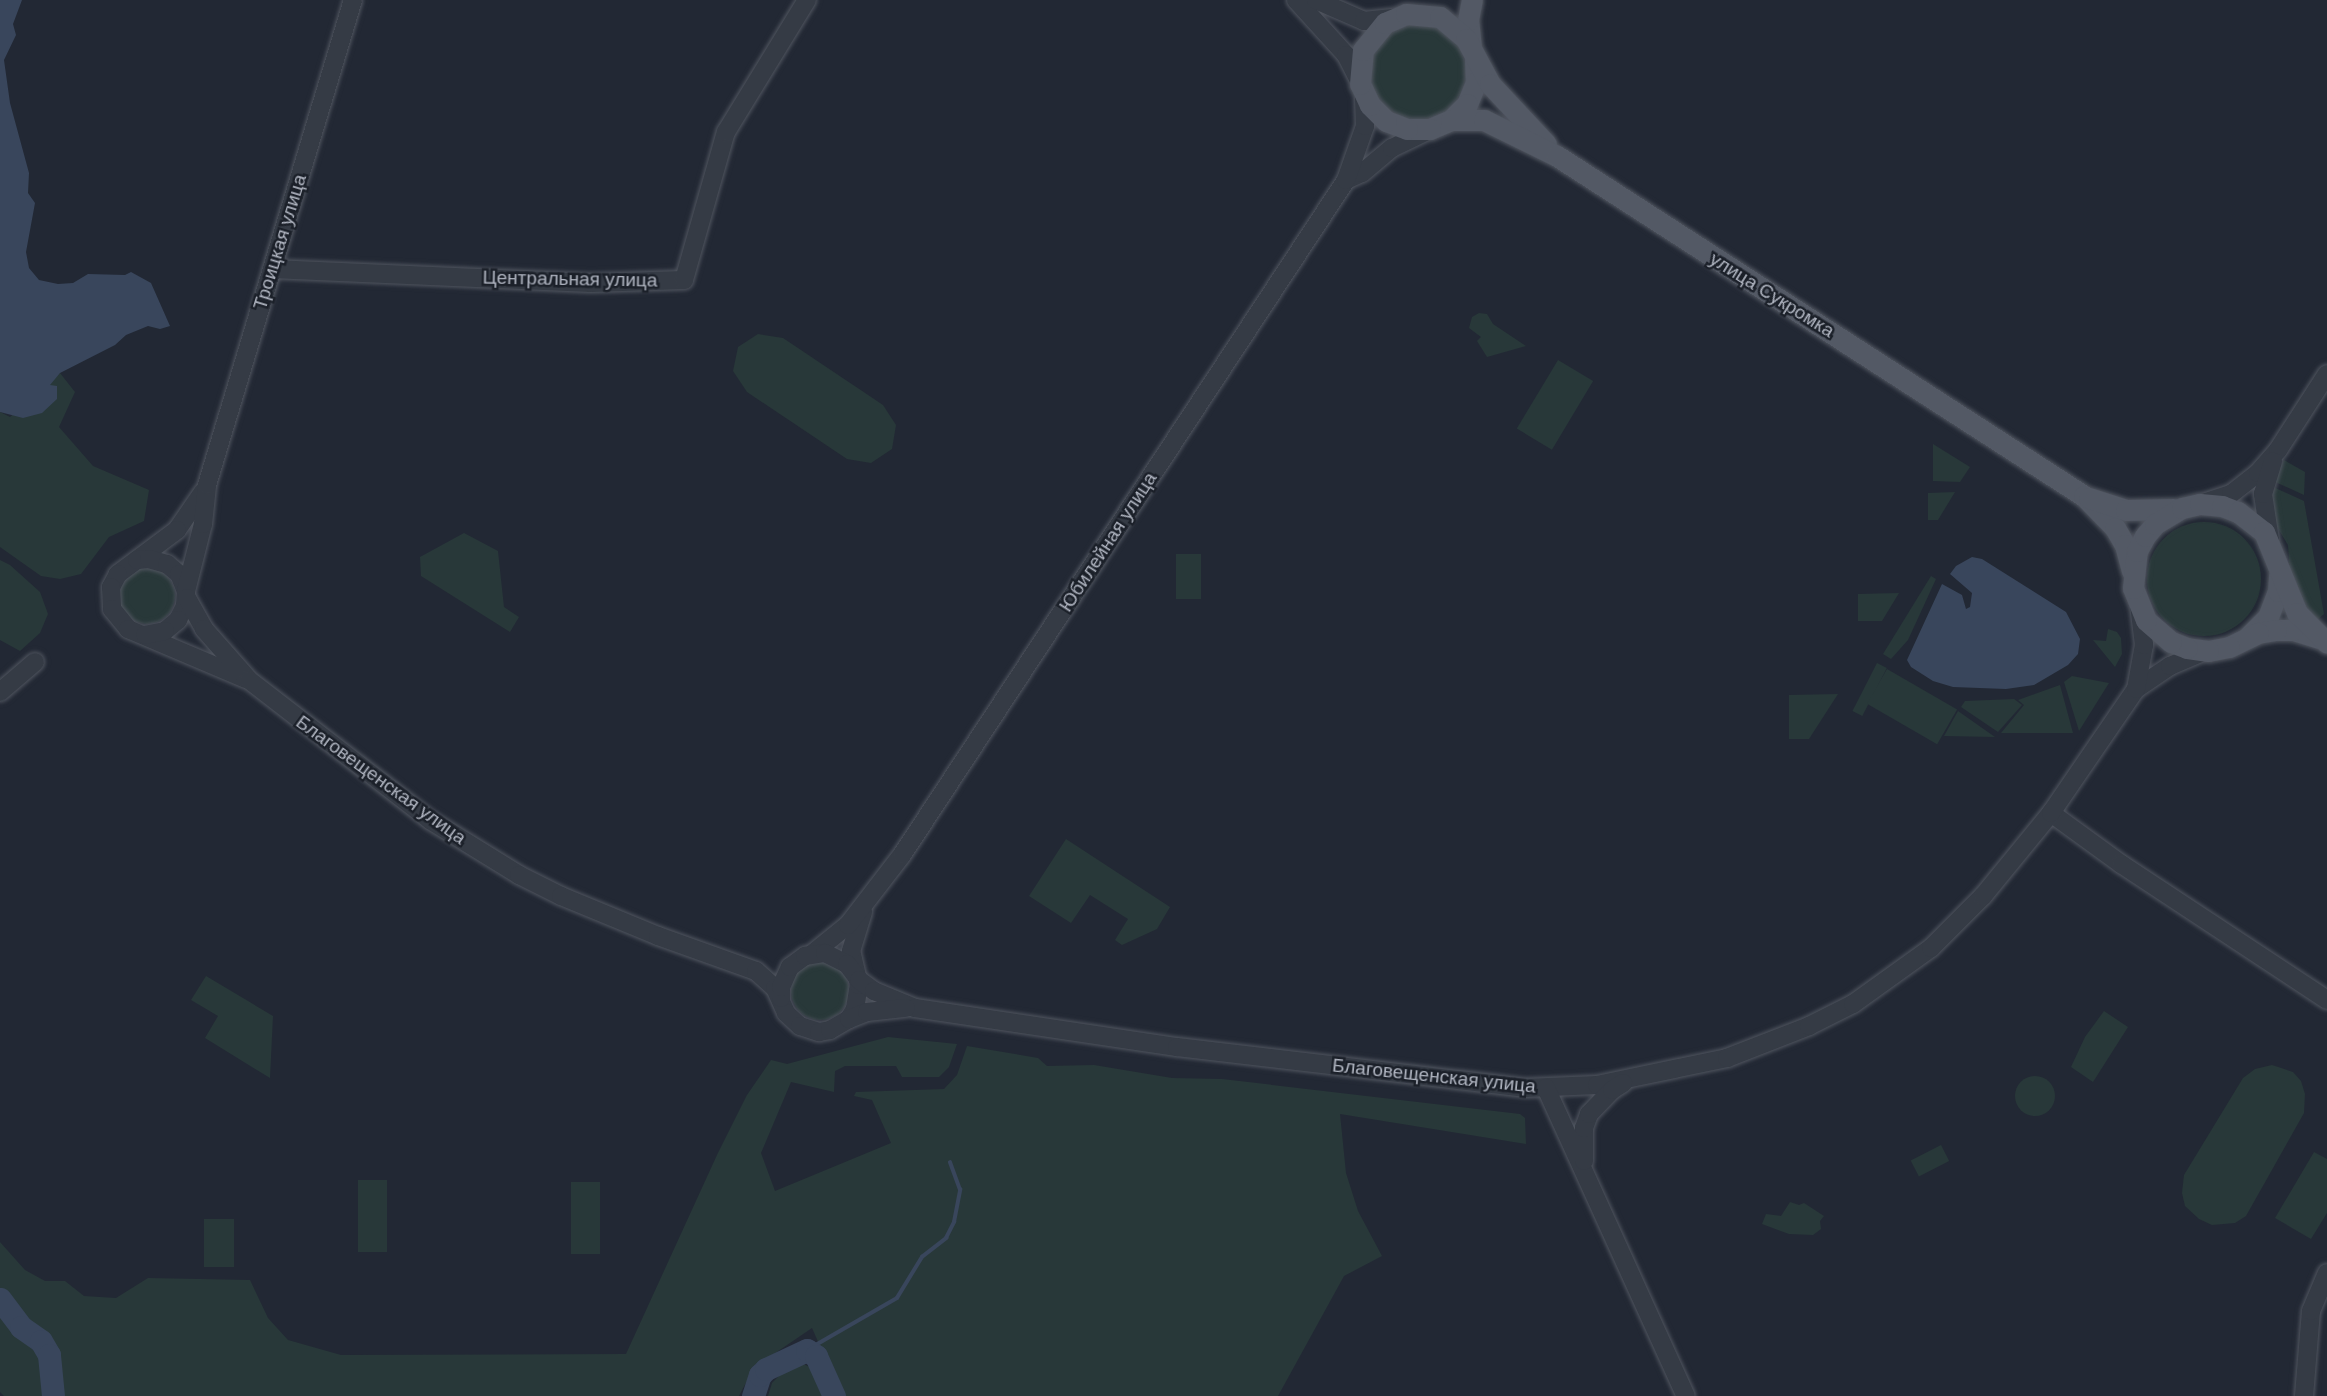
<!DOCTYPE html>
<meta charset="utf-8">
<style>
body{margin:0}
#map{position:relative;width:2327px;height:1396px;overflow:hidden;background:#222834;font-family:Helvetica,sans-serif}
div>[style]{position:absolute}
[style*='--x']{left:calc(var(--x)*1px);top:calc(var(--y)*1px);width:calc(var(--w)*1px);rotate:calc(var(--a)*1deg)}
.green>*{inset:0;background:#283839;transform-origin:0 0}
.round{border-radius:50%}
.water>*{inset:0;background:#39465c}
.stream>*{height:3.5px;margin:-1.75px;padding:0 1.75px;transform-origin:1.75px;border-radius:1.75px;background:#39465c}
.river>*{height:23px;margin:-11.5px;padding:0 11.5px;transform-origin:11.5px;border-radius:11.5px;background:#39465c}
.roads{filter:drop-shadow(0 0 2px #50555f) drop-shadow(0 0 2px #50555f)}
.minor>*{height:18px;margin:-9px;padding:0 9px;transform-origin:9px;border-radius:9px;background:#353b45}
.major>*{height:21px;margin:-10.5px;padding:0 10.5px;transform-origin:10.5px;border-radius:10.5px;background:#535965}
span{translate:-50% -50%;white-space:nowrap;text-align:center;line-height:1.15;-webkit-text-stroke:5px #1b2029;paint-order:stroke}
.street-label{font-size:19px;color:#b0b5c1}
</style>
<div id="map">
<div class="green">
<div class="round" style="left:1370px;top:24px;width:96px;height:96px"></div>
<div style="clip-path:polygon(1479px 313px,1487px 314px,1493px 324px,1526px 346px,1487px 357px,1477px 341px,1481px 337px,1469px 328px,1472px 317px)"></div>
<div style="clip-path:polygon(758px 334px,783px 338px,883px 405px,896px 425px,892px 449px,871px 463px,847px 459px,747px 392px,733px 371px,738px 347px)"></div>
<div style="left:1558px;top:360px;width:41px;height:80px;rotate:31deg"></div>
<div style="clip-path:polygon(60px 373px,75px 392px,59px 427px,93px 466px,149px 490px,144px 521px,109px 537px,81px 574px,60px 579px,41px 576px,0 547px,0 412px,10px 417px)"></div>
<div style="clip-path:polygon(1933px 444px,1970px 467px,1960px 482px,1933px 481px)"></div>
<div style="clip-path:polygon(2284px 460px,2305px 472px,2304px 495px,2271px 480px)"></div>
<div style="clip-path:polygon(2269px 485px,2304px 501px,2324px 614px,2316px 621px,2301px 603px,2290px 575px,2288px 545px,2274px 522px)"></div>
<div style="clip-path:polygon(1955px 492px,1938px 520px,1928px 520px,1928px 493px)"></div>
<div class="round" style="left:2147px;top:522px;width:114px;height:114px"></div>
<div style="clip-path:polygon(464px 533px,498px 551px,504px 607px,519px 617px,510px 632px,421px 576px,420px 557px)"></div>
<div style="left:1176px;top:554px;width:25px;height:45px"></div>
<div style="clip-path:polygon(0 560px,10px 565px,40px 592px,48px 614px,40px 633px,20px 651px,0 640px)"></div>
<div class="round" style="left:119px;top:568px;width:56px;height:56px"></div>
<div style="clip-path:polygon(1931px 576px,1936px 579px,1908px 640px,1891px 659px,1883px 654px)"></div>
<div style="clip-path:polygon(1899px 593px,1882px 621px,1858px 621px,1858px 594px)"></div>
<div style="clip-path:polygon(2108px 629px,2117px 632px,2121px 638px,2122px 654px,2115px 667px,2093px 640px,2106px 641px)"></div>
<div style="left:1877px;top:663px;width:11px;height:54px;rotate:27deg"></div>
<div style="left:1887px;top:669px;width:81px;height:40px;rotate:30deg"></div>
<div style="clip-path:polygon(2072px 676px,2109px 683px,2079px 731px,2064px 682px)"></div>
<div style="clip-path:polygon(2060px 685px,2073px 733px,2001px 733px,2024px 705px,2018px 700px)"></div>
<div style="clip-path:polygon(1838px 694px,1809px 739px,1789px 739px,1789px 695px)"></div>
<div style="clip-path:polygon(2014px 699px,2022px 705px,1998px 732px,1961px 707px,1965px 701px)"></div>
<div style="clip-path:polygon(1958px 711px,1995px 737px,1944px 736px)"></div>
<div style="clip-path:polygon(1066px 839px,1170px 907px,1157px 929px,1122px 945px,1115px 940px,1128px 919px,1090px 895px,1071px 923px,1029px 896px)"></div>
<div class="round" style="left:791px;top:962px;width:58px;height:58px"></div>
<div style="clip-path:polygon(206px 976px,273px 1016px,270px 1078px,205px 1038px,218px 1016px,191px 1000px)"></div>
<div style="clip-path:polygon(2104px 1011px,2128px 1027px,2093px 1082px,2071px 1067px,2085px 1037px)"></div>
<div style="clip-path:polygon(888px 1037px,957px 1044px,949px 1067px,939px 1077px,902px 1077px,896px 1066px,845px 1066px,835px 1071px,834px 1092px,791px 1082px,761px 1153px,775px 1191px,891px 1143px,872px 1100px,854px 1096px,856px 1092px,944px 1089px,957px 1075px,967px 1046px,1038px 1058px,1047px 1066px,1094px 1065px,1172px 1078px,1222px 1079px,1520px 1114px,1525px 1118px,1526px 1144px,1340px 1114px,1346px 1173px,1358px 1211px,1382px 1256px,1344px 1276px,1278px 1396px,842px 1396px,812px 1328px,765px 1360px,749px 1377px,739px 1396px,4px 1396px,0 1392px,0 1242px,25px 1270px,45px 1281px,65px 1281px,84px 1296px,116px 1298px,148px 1278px,250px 1280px,268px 1318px,288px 1340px,341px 1355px,626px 1354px,717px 1155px,747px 1095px,771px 1060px,787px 1064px)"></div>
<div style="clip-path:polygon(2272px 1065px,2293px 1072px,2301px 1081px,2305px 1094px,2304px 1113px,2246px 1216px,2235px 1223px,2212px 1225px,2199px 1219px,2185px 1206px,2182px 1193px,2184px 1175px,2243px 1078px,2255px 1069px)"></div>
<div class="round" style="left:2015px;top:1076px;width:40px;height:40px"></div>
<div style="left:1941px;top:1145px;width:18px;height:34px;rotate:63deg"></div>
<div style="clip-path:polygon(2314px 1152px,2327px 1159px,2327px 1213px,2311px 1239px,2275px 1218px)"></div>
<div style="left:358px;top:1180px;width:29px;height:72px"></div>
<div style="left:571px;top:1182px;width:29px;height:72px"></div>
<div style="clip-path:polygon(1790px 1202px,1799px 1205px,1804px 1203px,1824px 1216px,1820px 1221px,1821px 1229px,1813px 1235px,1789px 1234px,1762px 1224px,1766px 1214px,1781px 1216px)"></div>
<div style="left:204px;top:1219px;width:30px;height:48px"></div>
<div style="clip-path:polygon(803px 1364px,810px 1367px,825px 1396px,768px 1396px,772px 1383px,780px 1375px,794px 1365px)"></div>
</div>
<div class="water">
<div style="clip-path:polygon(0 0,22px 0,13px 24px,16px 35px,4px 60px,10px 103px,29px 173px,28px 193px,35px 203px,26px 252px,29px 268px,39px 280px,58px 284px,73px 283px,88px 274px,125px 275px,131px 272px,151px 283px,170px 326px,160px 329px,148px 326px,126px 335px,115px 345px,60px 373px,50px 385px,57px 386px,57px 399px,42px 413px,23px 418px,0 412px)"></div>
<div style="clip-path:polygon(1972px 557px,1982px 559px,2066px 612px,2080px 639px,2078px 654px,2068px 665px,2034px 685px,2006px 689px,1953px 687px,1933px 681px,1911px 667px,1907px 660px,1942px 584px,1962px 595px,1966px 609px,1970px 607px,1972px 593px,1950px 574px,1956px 566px)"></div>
</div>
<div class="stream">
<div style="--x:807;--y:1350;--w:104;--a:-30"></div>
<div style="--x:897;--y:1298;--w:48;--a:-58.6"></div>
<div style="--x:922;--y:1257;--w:31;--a:-38"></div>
<div style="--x:946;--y:1238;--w:18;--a:-63"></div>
<div style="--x:954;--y:1222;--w:33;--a:-79"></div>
<div style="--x:960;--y:1190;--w:29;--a:-110"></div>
</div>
<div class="river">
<div style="--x:0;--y:1299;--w:35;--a:53"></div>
<div style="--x:21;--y:1327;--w:24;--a:35"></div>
<div style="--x:41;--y:1341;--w:16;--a:60"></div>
<div style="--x:49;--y:1355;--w:41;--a:84.4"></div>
<div style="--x:753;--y:1396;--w:22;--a:-72"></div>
<div style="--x:760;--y:1375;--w:8;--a:-45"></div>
<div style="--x:766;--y:1369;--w:45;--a:-24.9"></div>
<div style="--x:807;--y:1350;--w:11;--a:34"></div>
<div style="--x:816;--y:1356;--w:44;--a:65.8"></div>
</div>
<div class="roads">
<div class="minor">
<div style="--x:1296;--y:0;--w:74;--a:47.7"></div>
<div style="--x:1346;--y:55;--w:30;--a:63"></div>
<div style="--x:1316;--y:0;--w:52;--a:23.6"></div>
<div style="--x:1364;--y:21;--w:31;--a:-6"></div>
<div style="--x:1346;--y:180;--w:17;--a:-24"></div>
<div style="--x:1362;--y:173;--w:39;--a:-40"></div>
<div style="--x:1392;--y:148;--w:41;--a:-25.9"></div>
<div style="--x:272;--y:269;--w:319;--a:2.5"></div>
<div style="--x:591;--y:283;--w:93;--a:-1.8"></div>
<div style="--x:684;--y:280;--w:154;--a:-74.2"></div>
<div style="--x:726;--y:132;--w:155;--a:-58.5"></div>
<div style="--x:203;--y:492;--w:46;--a:124.4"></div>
<div style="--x:177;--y:530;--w:74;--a:143.3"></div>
<div style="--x:118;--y:574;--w:15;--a:118"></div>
<div style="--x:111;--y:587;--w:22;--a:87"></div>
<div style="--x:112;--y:609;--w:26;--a:51"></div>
<div style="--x:128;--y:629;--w:128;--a:23"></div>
<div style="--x:2203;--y:503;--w:29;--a:-18"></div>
<div style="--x:2231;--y:494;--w:34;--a:-38"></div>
<div style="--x:2258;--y:473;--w:30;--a:-49"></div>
<div style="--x:2278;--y:450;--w:90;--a:-57.2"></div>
<div style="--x:2270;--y:540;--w:47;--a:-98.7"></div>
<div style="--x:2263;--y:494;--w:34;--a:-73"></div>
<div style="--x:137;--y:560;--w:12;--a:-5"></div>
<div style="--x:149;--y:559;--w:19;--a:16"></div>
<div style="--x:167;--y:564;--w:16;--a:40"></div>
<div style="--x:179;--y:574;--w:18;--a:68"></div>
<div style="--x:186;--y:591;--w:15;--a:94"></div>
<div style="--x:185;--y:606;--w:16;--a:117"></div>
<div style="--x:178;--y:620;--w:17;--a:140"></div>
<div style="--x:165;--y:631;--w:20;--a:169"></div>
<div style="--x:186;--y:591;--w:69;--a:-75.8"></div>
<div style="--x:203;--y:524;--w:39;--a:-84"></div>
<div style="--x:207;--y:485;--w:506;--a:-73.25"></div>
<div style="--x:187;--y:598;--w:35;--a:61"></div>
<div style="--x:204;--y:629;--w:68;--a:48.6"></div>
<div style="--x:249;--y:680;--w:229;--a:37.7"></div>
<div style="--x:430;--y:820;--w:105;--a:31.7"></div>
<div style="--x:519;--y:875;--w:47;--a:26.6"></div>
<div style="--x:561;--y:896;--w:105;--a:22.4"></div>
<div style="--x:658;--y:936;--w:104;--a:19.7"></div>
<div style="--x:756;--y:971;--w:25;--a:42"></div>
<div style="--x:775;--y:988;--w:27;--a:66"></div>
<div style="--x:786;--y:1013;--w:19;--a:43"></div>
<div style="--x:800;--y:1026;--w:20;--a:18"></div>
<div style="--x:819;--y:1032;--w:11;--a:-10"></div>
<div style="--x:830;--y:1030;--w:22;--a:-30"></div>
<div style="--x:849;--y:1019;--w:12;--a:-59"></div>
<div style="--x:855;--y:1009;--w:24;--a:-81"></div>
<div style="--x:859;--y:985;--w:35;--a:-103"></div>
<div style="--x:851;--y:951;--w:41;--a:-72.9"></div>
<div style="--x:2136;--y:689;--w:41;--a:-34.1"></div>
<div style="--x:2170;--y:666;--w:39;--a:-23"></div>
<div style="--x:0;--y:692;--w:46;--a:-40.6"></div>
<div style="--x:2051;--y:813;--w:87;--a:36.1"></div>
<div style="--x:2121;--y:864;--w:247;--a:33.4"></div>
<div style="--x:812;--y:954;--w:46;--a:-38.9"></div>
<div style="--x:848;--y:925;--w:88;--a:-52.4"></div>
<div style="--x:902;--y:855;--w:808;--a:-56.66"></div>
<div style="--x:1346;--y:180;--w:57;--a:-70.6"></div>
<div style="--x:1365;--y:126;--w:31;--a:-92"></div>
<div style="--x:781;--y:998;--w:11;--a:-90"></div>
<div style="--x:781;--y:987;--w:22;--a:-66"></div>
<div style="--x:790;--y:967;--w:19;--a:-36"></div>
<div style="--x:805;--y:956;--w:20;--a:-9"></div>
<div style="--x:825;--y:953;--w:25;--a:27"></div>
<div style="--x:847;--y:964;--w:20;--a:53"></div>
<div style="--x:859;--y:980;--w:19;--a:36"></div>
<div style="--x:874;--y:991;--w:44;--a:22.5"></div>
<div style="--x:915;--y:1008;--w:265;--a:8.5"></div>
<div style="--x:1177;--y:1047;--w:284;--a:6.7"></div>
<div style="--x:1459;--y:1080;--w:66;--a:6.9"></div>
<div style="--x:1525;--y:1088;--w:72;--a:-2.4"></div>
<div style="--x:1597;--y:1085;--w:133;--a:-11.7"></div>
<div style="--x:1727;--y:1058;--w:88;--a:-21.3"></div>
<div style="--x:1809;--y:1026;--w:49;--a:-26.6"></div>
<div style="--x:1853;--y:1004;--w:96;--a:-35.7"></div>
<div style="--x:1931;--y:948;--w:74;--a:-45"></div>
<div style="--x:1983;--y:896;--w:107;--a:-50.7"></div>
<div style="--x:2051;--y:813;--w:150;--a:-55.6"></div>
<div style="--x:2136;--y:689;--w:45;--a:-79.7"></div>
<div style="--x:2144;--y:645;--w:38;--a:-97"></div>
<div style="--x:849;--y:1019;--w:19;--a:-21"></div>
<div style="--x:867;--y:1012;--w:39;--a:-6"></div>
<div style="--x:1546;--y:1088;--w:338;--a:65.6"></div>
<div style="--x:1584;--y:1161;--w:33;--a:-90"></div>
<div style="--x:1584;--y:1128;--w:15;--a:-70"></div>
<div style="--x:1589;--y:1114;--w:33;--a:-46"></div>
<div style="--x:1612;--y:1090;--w:13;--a:-32"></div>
<div style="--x:2304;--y:1396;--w:85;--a:-85.3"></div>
<div style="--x:2311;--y:1311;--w:41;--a:-67.2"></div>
</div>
<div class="major">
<div style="--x:1471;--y:47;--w:27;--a:-96"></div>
<div style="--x:1468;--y:20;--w:20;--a:-79"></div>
<div style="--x:1475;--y:59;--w:23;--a:88"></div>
<div style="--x:1476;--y:82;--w:24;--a:112"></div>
<div style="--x:1467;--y:104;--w:23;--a:135"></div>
<div style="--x:1451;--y:120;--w:23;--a:157"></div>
<div style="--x:1430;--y:129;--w:23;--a:180"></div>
<div style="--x:1407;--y:129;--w:22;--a:-159"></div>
<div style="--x:1386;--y:121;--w:23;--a:-135"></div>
<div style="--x:1370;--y:105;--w:23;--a:-115"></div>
<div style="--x:1360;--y:84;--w:34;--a:-85"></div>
<div style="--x:1363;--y:50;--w:35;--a:-51"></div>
<div style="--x:1385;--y:23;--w:23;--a:-23"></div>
<div style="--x:1406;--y:14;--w:34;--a:5"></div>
<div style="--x:1440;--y:17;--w:34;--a:40"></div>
<div style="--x:1466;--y:39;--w:51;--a:61.9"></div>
<div style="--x:1490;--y:84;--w:82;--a:47"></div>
<div style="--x:1451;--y:120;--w:33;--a:0"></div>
<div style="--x:1484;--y:120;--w:81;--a:26.3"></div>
<div style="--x:1557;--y:156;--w:627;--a:32.83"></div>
<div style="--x:2084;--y:496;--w:45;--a:45.9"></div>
<div style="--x:2115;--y:528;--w:20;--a:60"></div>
<div style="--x:2125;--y:545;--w:27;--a:75"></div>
<div style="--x:2089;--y:498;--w:39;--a:18"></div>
<div style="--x:2126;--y:510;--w:47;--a:-1.2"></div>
<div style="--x:2248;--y:637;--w:28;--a:-45"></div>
<div style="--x:2268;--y:617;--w:28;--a:-69"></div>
<div style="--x:2278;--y:591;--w:16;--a:-86"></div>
<div style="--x:2319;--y:638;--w:28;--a:-163"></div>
<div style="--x:2292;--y:630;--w:16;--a:180"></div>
<div style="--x:2276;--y:630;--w:18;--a:171"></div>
<div style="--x:2258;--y:633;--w:32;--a:154"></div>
<div style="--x:2229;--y:647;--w:21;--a:169"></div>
<div style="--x:2208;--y:651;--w:21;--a:-172"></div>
<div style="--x:2187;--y:648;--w:17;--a:-159"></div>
<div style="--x:2171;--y:642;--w:33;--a:-139"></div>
<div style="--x:2146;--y:620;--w:35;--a:-112"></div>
<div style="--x:2133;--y:588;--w:37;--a:-84"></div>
<div style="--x:2137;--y:551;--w:17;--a:-62"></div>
<div style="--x:2145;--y:536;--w:16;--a:-50"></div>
<div style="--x:2155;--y:524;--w:31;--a:-31"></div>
<div style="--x:2182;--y:508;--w:18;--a:-13"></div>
<div style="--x:2200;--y:504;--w:22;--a:5"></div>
<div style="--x:2222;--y:506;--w:17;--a:21"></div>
<div style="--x:2238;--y:512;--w:33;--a:38"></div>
<div style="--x:2264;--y:532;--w:87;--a:67.8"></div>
<div style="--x:2297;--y:613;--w:42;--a:45"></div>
</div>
</div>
<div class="street-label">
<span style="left:280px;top:242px;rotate:-73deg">Троицкая улица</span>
<span style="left:570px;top:279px;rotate:1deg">Центральная улица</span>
<span style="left:1772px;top:295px;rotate:32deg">улица Сукромка</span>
<span style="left:1108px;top:542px;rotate:-57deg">Юбилейная улица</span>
<span style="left:381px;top:780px;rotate:36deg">Благовещенская улица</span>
<span style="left:1434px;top:1076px;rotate:6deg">Благовещенская улица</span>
</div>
</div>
